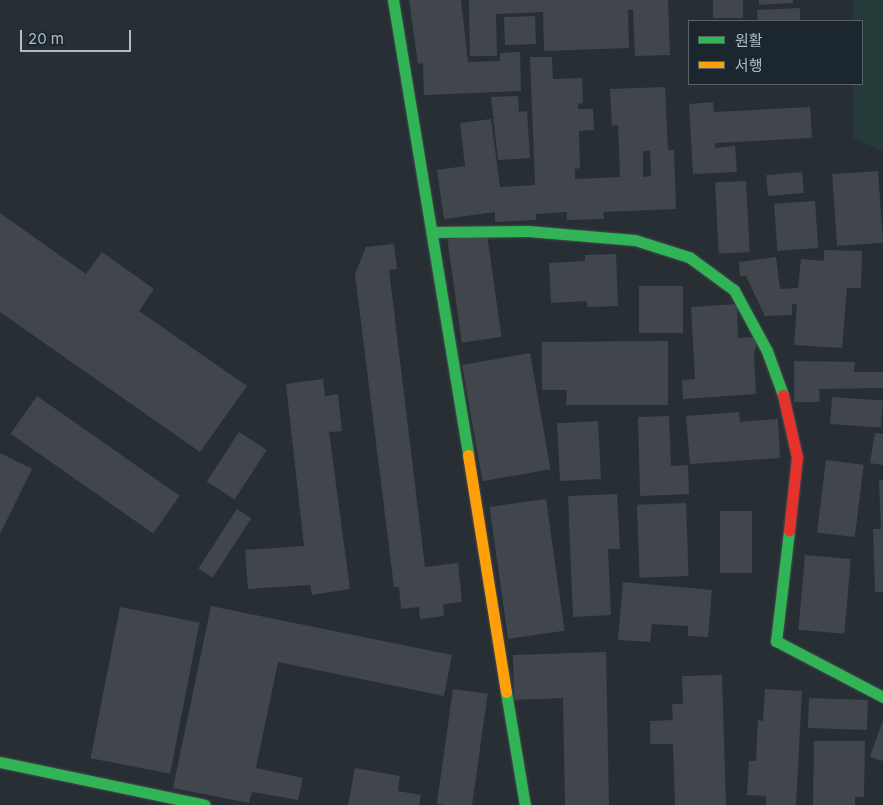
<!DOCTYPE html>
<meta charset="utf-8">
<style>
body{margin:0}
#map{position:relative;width:883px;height:805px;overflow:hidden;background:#282f34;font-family:Inter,"Noto Sans KR",sans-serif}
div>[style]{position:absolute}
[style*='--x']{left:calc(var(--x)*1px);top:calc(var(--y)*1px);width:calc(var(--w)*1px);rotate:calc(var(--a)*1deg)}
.green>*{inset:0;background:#253b3a}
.building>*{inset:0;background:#40464b;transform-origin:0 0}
.roads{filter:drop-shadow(0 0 1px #464b4f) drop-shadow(0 0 1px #464b4f)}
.fast>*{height:11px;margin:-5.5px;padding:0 5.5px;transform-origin:5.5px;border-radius:5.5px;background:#30b455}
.slow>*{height:11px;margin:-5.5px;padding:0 5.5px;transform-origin:5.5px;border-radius:5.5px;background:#ff9f0a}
.jam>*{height:11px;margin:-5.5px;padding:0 5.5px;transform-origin:5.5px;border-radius:5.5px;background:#e5322d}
span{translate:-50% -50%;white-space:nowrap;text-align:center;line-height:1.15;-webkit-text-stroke:5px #1b262f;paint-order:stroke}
.legend{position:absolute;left:688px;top:20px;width:175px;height:65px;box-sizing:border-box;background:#1b262f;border:1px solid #57626b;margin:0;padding:6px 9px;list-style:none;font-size:15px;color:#b1bcc6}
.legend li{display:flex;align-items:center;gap:10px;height:25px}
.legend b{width:25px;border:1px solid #57626b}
.scale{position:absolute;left:20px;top:30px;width:111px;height:22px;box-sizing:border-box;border:2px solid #b1bcc6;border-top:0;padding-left:6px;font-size:15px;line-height:18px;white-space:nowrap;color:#b1bcc6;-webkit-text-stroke:4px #1b262f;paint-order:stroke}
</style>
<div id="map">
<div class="green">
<div style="clip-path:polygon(853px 0,883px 0,883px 151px,853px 138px,853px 84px,862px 84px,862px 21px,853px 21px)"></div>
</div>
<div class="building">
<div style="clip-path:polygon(409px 0,461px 0,468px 62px,500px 61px,500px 53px,520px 52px,521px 91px,424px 95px,423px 63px,418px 64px)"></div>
<div style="clip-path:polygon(469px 0,668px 0,670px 55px,635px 56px,633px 10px,628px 10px,629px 48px,544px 51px,543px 12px,496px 14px,497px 56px,470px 56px)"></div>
<div style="left:713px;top:0;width:30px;height:18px"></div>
<div style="clip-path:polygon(759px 0,793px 0,793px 3px,759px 5px)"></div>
<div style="clip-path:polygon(800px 8px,800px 21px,758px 21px,757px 10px)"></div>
<div style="left:535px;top:16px;width:28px;height:31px;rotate:88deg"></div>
<div style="clip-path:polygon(evenodd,530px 57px,552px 57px,553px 79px,582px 78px,583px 103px,578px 104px,578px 109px,593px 109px,594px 130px,579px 131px,580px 168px,575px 169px,575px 179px,620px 177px,618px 125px,612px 126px,610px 89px,665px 87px,668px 150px,674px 150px,676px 209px,603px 212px,604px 219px,567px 220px,567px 212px,536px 214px,536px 220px,495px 222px,495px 212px,444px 219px,437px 170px,465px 166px,460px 123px,491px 119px,500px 187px,535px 185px,530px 57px,643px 151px,650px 151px,651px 176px,643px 177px,643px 151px)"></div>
<div style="clip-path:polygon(518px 96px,519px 112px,527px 111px,530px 158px,498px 160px,491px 97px)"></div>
<div style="clip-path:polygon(713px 102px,714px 112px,810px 107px,812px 138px,715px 143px,715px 148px,735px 146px,737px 172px,693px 174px,689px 104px)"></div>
<div style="left:878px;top:171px;width:72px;height:46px;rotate:86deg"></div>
<div style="left:802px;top:172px;width:21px;height:36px;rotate:85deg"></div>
<div style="left:746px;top:181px;width:71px;height:31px;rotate:87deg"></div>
<div style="left:815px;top:201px;width:47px;height:41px;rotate:86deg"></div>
<div style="clip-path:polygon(0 213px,86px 274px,102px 252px,154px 289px,139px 311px,247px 386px,200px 452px,0 312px)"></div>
<div style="left:487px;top:234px;width:104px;height:40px;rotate:82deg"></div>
<div style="clip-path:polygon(394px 244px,397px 269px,389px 270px,425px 567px,458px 563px,462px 602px,443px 604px,444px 616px,420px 619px,419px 607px,401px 609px,399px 587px,394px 587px,355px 274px,366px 247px)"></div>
<div style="clip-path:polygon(824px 250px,862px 251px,861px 288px,847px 288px,842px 348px,794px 345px,797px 304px,792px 304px,792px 315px,765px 316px,746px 276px,740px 276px,739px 262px,776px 257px,780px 289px,798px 288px,801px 259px,824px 261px)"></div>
<div style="clip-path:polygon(616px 254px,618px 306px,587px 307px,587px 301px,551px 303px,549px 263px,585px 261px,585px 255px)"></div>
<div style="left:639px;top:286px;width:44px;height:47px"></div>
<div style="clip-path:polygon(737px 304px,738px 338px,759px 337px,754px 353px,756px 394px,683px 399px,682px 380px,695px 379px,691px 307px)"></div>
<div style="clip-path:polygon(668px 341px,668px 405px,566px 405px,567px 390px,542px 390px,542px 342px)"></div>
<div style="left:530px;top:353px;width:118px;height:69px;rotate:80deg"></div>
<div style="clip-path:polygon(794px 361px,855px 362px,854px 372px,883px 372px,883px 388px,819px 389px,820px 402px,794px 402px)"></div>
<div style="clip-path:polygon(323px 379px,325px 396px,338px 394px,342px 431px,329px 432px,350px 589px,312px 595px,310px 585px,248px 589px,245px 550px,304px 546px,286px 384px)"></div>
<div style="left:37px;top:396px;width:174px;height:46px;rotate:35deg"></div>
<div style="left:832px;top:397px;width:51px;height:27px;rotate:4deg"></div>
<div style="clip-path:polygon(739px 412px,740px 422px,778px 419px,780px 458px,690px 464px,686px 416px)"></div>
<div style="clip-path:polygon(669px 416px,671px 466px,688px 465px,689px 494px,640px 496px,638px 417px)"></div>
<div style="left:598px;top:421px;width:58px;height:41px;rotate:87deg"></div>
<div style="left:239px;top:432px;width:33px;height:59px;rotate:33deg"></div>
<div style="clip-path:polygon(875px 433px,883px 434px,883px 465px,870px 463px)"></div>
<div style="clip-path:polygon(0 453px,32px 469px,0 534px)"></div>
<div style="left:826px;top:460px;width:38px;height:73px;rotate:7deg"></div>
<div style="clip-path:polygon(879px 480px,883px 480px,883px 592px,875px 592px,873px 529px,881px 529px)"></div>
<div style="clip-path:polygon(617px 494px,620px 549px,608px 549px,611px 615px,573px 617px,568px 496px)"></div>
<div style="left:546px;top:499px;width:133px;height:57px;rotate:82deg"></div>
<div style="left:686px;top:503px;width:73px;height:49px;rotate:88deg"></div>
<div style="left:237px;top:509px;width:17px;height:71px;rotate:33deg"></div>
<div style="left:720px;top:511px;width:32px;height:62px"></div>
<div style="left:805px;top:555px;width:46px;height:75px;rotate:5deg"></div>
<div style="clip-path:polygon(623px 582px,712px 590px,708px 637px,688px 636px,688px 626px,652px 624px,650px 642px,618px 640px)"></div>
<div style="clip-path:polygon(211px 606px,452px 655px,444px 696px,278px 662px,256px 768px,303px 778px,298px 800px,252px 792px,249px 803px,173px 788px)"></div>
<div style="left:120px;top:607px;width:81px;height:154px;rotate:11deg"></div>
<div style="clip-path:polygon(606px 652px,609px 805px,565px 805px,563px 698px,514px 700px,513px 655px)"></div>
<div style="clip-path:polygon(722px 675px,726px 805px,675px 805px,673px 744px,650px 744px,650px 721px,673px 720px,672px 704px,683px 704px,682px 676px)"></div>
<div style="left:453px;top:689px;width:35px;height:116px;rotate:8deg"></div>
<div style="clip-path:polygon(765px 689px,802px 691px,796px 805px,766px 805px,766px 796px,747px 795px,749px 761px,756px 761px,758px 720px,763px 721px)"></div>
<div style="left:809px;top:698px;width:59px;height:30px;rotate:2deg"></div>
<div style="clip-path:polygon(883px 720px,883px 761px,870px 757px)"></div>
<div style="clip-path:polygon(814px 741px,865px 741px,864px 797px,855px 797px,855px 805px,813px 805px)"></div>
<div style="clip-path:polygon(355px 768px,400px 776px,398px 791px,421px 795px,419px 805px,348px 805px)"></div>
</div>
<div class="roads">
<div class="fast">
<div style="--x:393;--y:0;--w:461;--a:80.6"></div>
<div style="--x:433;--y:232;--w:95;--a:-0.6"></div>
<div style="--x:528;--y:231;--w:107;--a:4.8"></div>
<div style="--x:635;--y:240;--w:57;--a:17.5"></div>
<div style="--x:689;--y:257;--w:56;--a:36.3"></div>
<div style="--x:734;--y:290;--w:69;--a:61.6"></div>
<div style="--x:767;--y:351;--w:47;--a:70"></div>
<div style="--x:789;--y:531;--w:111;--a:96.7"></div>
<div style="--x:776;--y:641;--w:121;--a:27.6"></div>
<div style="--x:506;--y:692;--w:115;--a:80.5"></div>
<div style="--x:0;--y:762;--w:209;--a:11.8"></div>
</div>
<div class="slow">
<div style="--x:468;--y:455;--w:240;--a:80.9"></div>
</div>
<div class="jam">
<div style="--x:783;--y:395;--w:64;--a:77.3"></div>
<div style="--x:797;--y:457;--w:74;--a:96.2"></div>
</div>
</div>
<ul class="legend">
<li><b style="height:6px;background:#30b455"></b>원활</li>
<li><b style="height:6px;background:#ff9f0a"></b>서행</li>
</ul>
<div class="scale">20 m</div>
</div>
